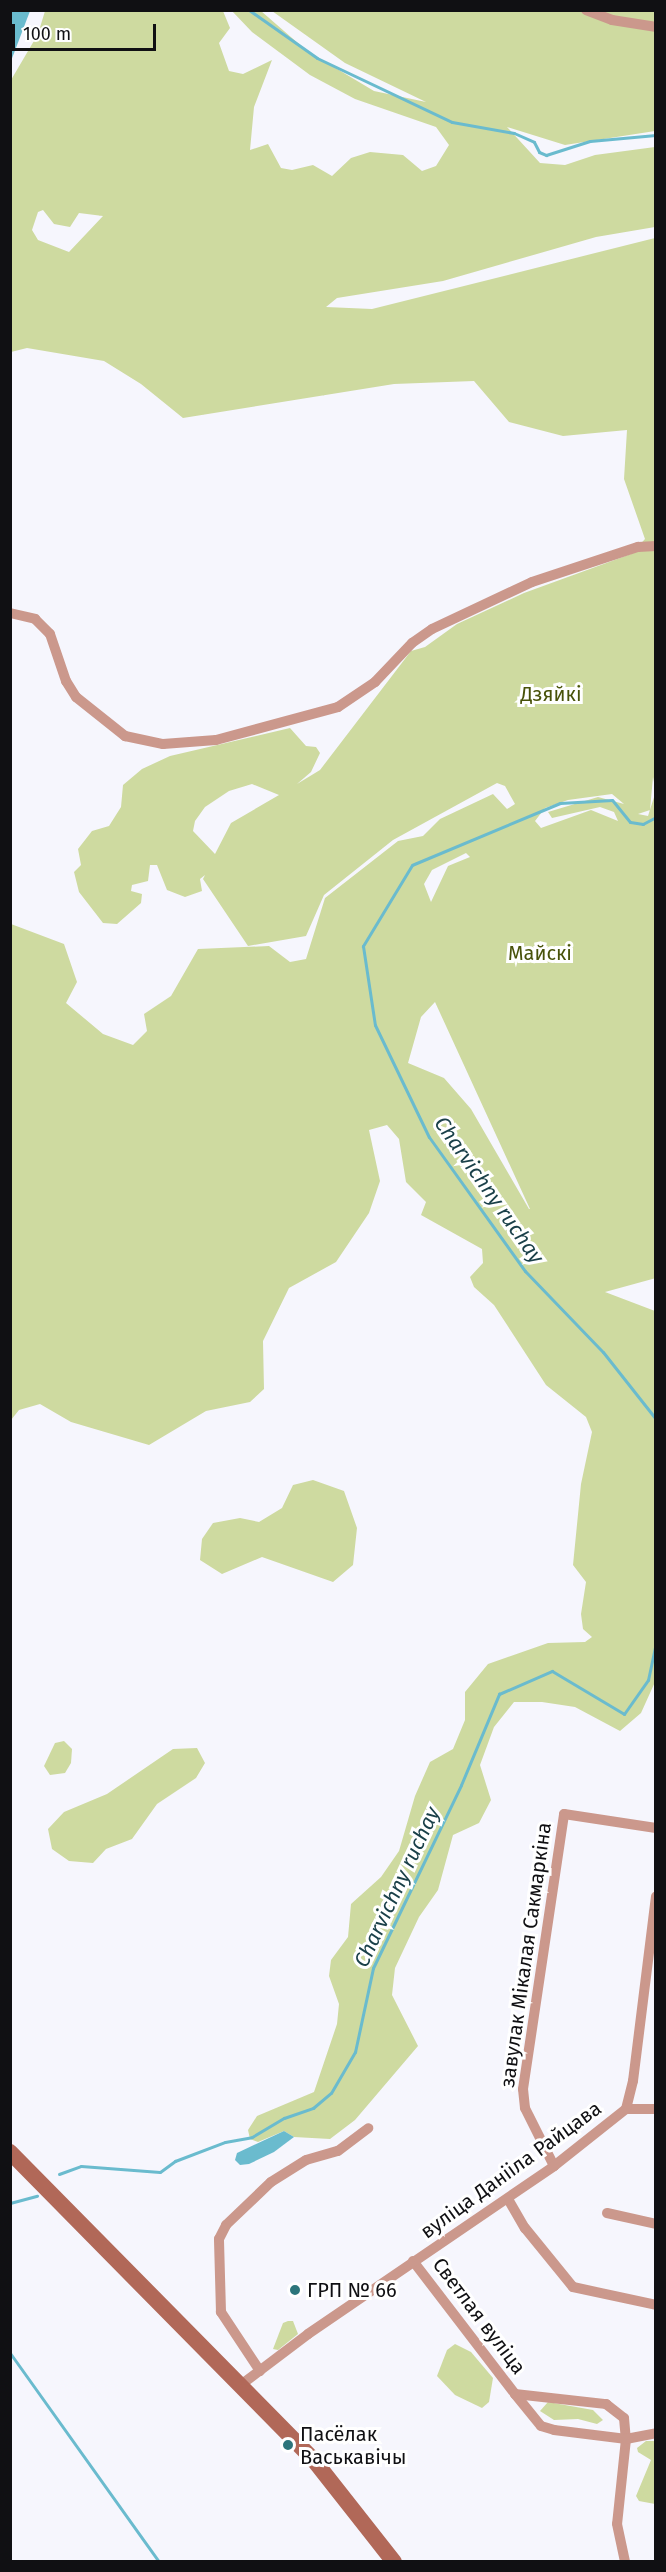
<!DOCTYPE html>
<meta charset="utf-8">
<style>
body{margin:0}
#map{position:relative;width:666px;height:2572px;overflow:hidden;background:#f6f6fd;font-family:"Fira Sans",sans-serif}
div>[style]{position:absolute}
[style*='--x']{left:calc(var(--x)*1px);top:calc(var(--y)*1px);width:calc(var(--w)*1px);rotate:calc(var(--a)*1deg)}
.green>*{inset:0;background:#cedaa0}
.water>*{inset:0;background:#6abbce}
.stream>*{height:3px;margin:-1.5px;padding:0 1.5px;transform-origin:1.5px;border-radius:1.5px;background:#6abbce}
.street>*{height:10px;margin:-5px;padding:0 5px;transform-origin:5px;border-radius:5px;background:#cb988c}
.secondary>*{height:16px;margin:-8px;padding:0 8px;transform-origin:8px;border-radius:8px;background:#b16858}
.dots>*{width:16px;height:16px;translate:-50% -50%;box-sizing:border-box;border:3px solid #fff;border-radius:50%}
span{translate:-50% -50%;white-space:nowrap;text-align:center;line-height:1.15;-webkit-text-stroke:6px #fff;paint-order:stroke}
.park-label{font-size:20px;color:#48520a}
.street-label{font-size:20px;color:#101013}
.poi-label{font-size:20px;color:#101013}
.left{translate:0 -50%;text-align:left}
.water-label{font-size:21px;color:#1a4049;font-style:italic}
.frame{position:absolute;inset:0;border:12px solid #101013;pointer-events:none}
.scale{position:absolute;left:12px;top:24px;width:144px;height:27px;box-sizing:border-box;border:3px solid #101013;border-top:0;padding-left:8px;font-size:18px;line-height:21px;white-space:nowrap;color:#101013;-webkit-text-stroke:4px #fff;paint-order:stroke}
</style>
<div id="map">
<div class="green">
<div style="clip-path:polygon(evenodd,45px 11px,223px 11px,230px 28px,219px 43px,229px 71px,243px 74px,272px 60px,254px 107px,250px 150px,268px 144px,281px 168px,292px 170px,313px 165px,332px 176px,351px 158px,370px 152px,403px 155px,422px 171px,436px 166px,449px 145px,436px 127px,355px 99px,310px 75px,252px 32px,232px 11px,261px 11px,307px 51px,374px 91px,426px 102px,345px 63px,272px 11px,655px 11px,655px 131px,565px 145px,507px 127px,540px 163px,565px 165px,595px 155px,655px 147px,655px 227px,596px 237px,443px 281px,337px 298px,326px 307px,372px 309px,655px 238px,656px 792px,653px 777px,650px 810px,638px 814px,648px 816px,655px 794px,656px 1278px,605px 1292px,655px 1311px,655px 1682px,641px 1713px,620px 1731px,575px 1707px,542px 1702px,514px 1702px,494px 1727px,480px 1765px,491px 1800px,479px 1823px,453px 1835px,438px 1890px,419px 1917px,395px 1968px,392px 1995px,418px 2046px,355px 2120px,330px 2139px,294px 2137px,284px 2131px,258px 2142px,250px 2139px,248px 2130px,257px 2116px,314px 2092px,337px 2024px,339px 2004px,329px 1976px,331px 1960px,348px 1937px,351px 1904px,381px 1877px,399px 1851px,415px 1796px,430px 1762px,453px 1749px,465px 1720px,465px 1692px,488px 1664px,548px 1643px,585px 1642px,592px 1637px,583px 1629px,581px 1614px,586px 1582px,573px 1565px,581px 1484px,592px 1432px,586px 1417px,546px 1385px,494px 1305px,474px 1287px,470px 1277px,483px 1263px,482px 1249px,421px 1215px,426px 1202px,406px 1182px,399px 1139px,387px 1125px,369px 1130px,380px 1181px,369px 1213px,336px 1262px,289px 1288px,263px 1341px,264px 1389px,250px 1402px,206px 1411px,149px 1445px,71px 1422px,40px 1404px,19px 1410px,11px 1420px,11px 924px,64px 944px,77px 982px,66px 1003px,103px 1034px,133px 1045px,147px 1031px,144px 1014px,171px 996px,198px 949px,269px 946px,290px 962px,306px 959px,325px 898px,398px 841px,423px 836px,440px 819px,493px 794px,507px 809px,515px 804px,505px 786px,497px 783px,393px 840px,324px 895px,306px 936px,248px 946px,203px 879px,205px 875px,200px 879px,202px 891px,185px 897px,167px 890px,157px 865px,150px 865px,148px 881px,132px 885px,131px 891px,142px 894px,141px 903px,117px 924px,103px 923px,79px 892px,74px 872px,81px 865px,78px 849px,92px 831px,109px 826px,121px 807px,123px 785px,142px 769px,170px 756px,290px 728px,306px 746px,316px 747px,320px 753px,311px 772px,297px 784px,320px 770px,411px 651px,425px 647px,457px 624px,524px 593px,631px 554px,645px 539px,624px 479px,627px 430px,563px 436px,509px 422px,474px 381px,394px 384px,183px 418px,141px 384px,104px 361px,27px 348px,11px 352px,11px 80px,38px 34px,45px 11px,43px 210px,54px 224px,70px 227px,79px 213px,103px 216px,69px 252px,38px 240px,32px 230px,38px 212px,43px 210px,45px 11px,252px 784px,279px 795px,231px 823px,215px 854px,193px 831px,195px 821px,205px 807px,229px 791px,252px 784px,45px 11px,612px 794px,624px 804px,598px 797px,548px 812px,552px 818px,600px 807px,614px 812px,618px 821px,591px 810px,541px 828px,535px 821px,545px 808px,568px 800px,612px 794px,45px 11px,466px 853px,470px 857px,448px 866px,431px 902px,424px 884px,432px 870px,466px 853px,45px 11px,435px 1002px,530px 1209px,529px 1209px,471px 1109px,444px 1078px,408px 1063px,421px 1017px,435px 1002px)"></div>
<div style="clip-path:polygon(313px 1480px,344px 1491px,357px 1528px,353px 1565px,333px 1582px,262px 1557px,222px 1574px,200px 1560px,202px 1539px,213px 1523px,240px 1518px,259px 1522px,282px 1508px,293px 1485px)"></div>
<div style="clip-path:polygon(64px 1741px,72px 1749px,71px 1763px,65px 1773px,50px 1775px,44px 1766px,55px 1743px)"></div>
<div style="clip-path:polygon(197px 1748px,205px 1763px,196px 1778px,157px 1804px,132px 1839px,106px 1849px,93px 1863px,69px 1861px,52px 1849px,48px 1829px,64px 1812px,107px 1794px,173px 1749px)"></div>
<div style="clip-path:polygon(288px 2321px,293px 2321px,298px 2334px,278px 2350px,273px 2349px,283px 2323px)"></div>
<div style="clip-path:polygon(455px 2344px,471px 2352px,493px 2378px,489px 2402px,482px 2408px,455px 2395px,437px 2376px,447px 2350px)"></div>
<div style="clip-path:polygon(548px 2402px,593px 2410px,603px 2420px,597px 2424px,578px 2419px,554px 2420px,540px 2411px)"></div>
<div style="clip-path:polygon(646px 2441px,655px 2441px,655px 2504px,639px 2501px,636px 2496px,651px 2460px,638px 2452px,637px 2448px)"></div>
</div>
<div class="water">
<div style="clip-path:polygon(11px 10px,30px 11px,11px 61px,10px 11px)"></div>
<div style="clip-path:polygon(284px 2131px,294px 2137px,274px 2152px,249px 2164px,240px 2165px,235px 2160px,237px 2153px)"></div>
</div>
<div class="stream">
<div style="--x:249;--y:10;--w:83;--a:35.2"></div>
<div style="--x:317;--y:58;--w:149;--a:25.4"></div>
<div style="--x:452;--y:122;--w:63;--a:10.1"></div>
<div style="--x:514;--y:133;--w:22;--a:24"></div>
<div style="--x:534;--y:142;--w:11;--a:63"></div>
<div style="--x:539;--y:152;--w:8;--a:23"></div>
<div style="--x:546;--y:155;--w:46;--a:-17.7"></div>
<div style="--x:590;--y:141;--w:66;--a:-5.2"></div>
<div style="--x:656;--y:817;--w:15;--a:152"></div>
<div style="--x:643;--y:824;--w:13;--a:-171"></div>
<div style="--x:630;--y:822;--w:28;--a:-129"></div>
<div style="--x:612;--y:800;--w:52;--a:176.7"></div>
<div style="--x:560;--y:803;--w:160;--a:157.3"></div>
<div style="--x:412;--y:865;--w:95;--a:121.2"></div>
<div style="--x:363;--y:946;--w:80;--a:81.4"></div>
<div style="--x:375;--y:1025;--w:124;--a:64.3"></div>
<div style="--x:429;--y:1137;--w:165;--a:54.4"></div>
<div style="--x:525;--y:1271;--w:112;--a:46.1"></div>
<div style="--x:603;--y:1352;--w:85;--a:51.7"></div>
<div style="--x:59;--y:2174;--w:23;--a:-20"></div>
<div style="--x:81;--y:2166;--w:79;--a:4.3"></div>
<div style="--x:160;--y:2172;--w:19;--a:-36"></div>
<div style="--x:175;--y:2161;--w:53;--a:-20.8"></div>
<div style="--x:225;--y:2142;--w:27;--a:-10"></div>
<div style="--x:252;--y:2137;--w:37;--a:-31"></div>
<div style="--x:284;--y:2118;--w:31;--a:-19"></div>
<div style="--x:313;--y:2108;--w:23;--a:-40"></div>
<div style="--x:331;--y:2093;--w:48;--a:-59.7"></div>
<div style="--x:355;--y:2052;--w:86;--a:-77.9"></div>
<div style="--x:373;--y:1968;--w:203;--a:-64.3"></div>
<div style="--x:461;--y:1785;--w:99;--a:-67.3"></div>
<div style="--x:499;--y:1694;--w:58;--a:-23.5"></div>
<div style="--x:552;--y:1671;--w:84;--a:30.8"></div>
<div style="--x:624;--y:1714;--w:42;--a:-54.8"></div>
<div style="--x:648;--y:1680;--w:38;--a:-78"></div>
<div style="--x:10;--y:2203;--w:28;--a:-15"></div>
<div style="--x:10;--y:2353;--w:257;--a:54.5"></div>
</div>
<div class="street">
<div style="--x:586;--y:10;--w:28;--a:21"></div>
<div style="--x:612;--y:20;--w:45;--a:9"></div>
<div style="--x:10;--y:613;--w:26;--a:13"></div>
<div style="--x:35;--y:619;--w:21;--a:45"></div>
<div style="--x:50;--y:634;--w:50;--a:71.2"></div>
<div style="--x:66;--y:681;--w:19;--a:58"></div>
<div style="--x:76;--y:697;--w:63;--a:38.5"></div>
<div style="--x:125;--y:736;--w:39;--a:12"></div>
<div style="--x:163;--y:744;--w:53;--a:-4.3"></div>
<div style="--x:216;--y:740;--w:126;--a:-15.1"></div>
<div style="--x:338;--y:707;--w:45;--a:-34"></div>
<div style="--x:375;--y:682;--w:54;--a:-46.5"></div>
<div style="--x:412;--y:643;--w:24;--a:-35"></div>
<div style="--x:432;--y:629;--w:110;--a:-25.2"></div>
<div style="--x:532;--y:582;--w:112;--a:-18.3"></div>
<div style="--x:638;--y:547;--w:18;--a:-3"></div>
<div style="--x:626;--y:2109;--w:30;--a:0"></div>
<div style="--x:554;--y:2166;--w:65;--a:-116.6"></div>
<div style="--x:525;--y:2108;--w:19;--a:-96"></div>
<div style="--x:523;--y:2089;--w:278;--a:-81.5"></div>
<div style="--x:564;--y:1814;--w:93;--a:8.7"></div>
<div style="--x:508;--y:2199;--w:34;--a:60"></div>
<div style="--x:525;--y:2228;--w:76;--a:50.9"></div>
<div style="--x:573;--y:2287;--w:85;--a:12.2"></div>
<div style="--x:607;--y:2213;--w:50;--a:12.7"></div>
<div style="--x:413;--y:2261;--w:168;--a:52.5"></div>
<div style="--x:515;--y:2394;--w:92;--a:6.3"></div>
<div style="--x:606;--y:2404;--w:23;--a:38"></div>
<div style="--x:624;--y:2418;--w:21;--a:85"></div>
<div style="--x:626;--y:2439;--w:85;--a:96"></div>
<div style="--x:617;--y:2524;--w:39;--a:78"></div>
<div style="--x:260;--y:2371;--w:71;--a:-123.5"></div>
<div style="--x:221;--y:2312;--w:73;--a:-91.6"></div>
<div style="--x:219;--y:2239;--w:16;--a:-63"></div>
<div style="--x:226;--y:2225;--w:62;--a:-43.7"></div>
<div style="--x:271;--y:2182;--w:41;--a:-32.2"></div>
<div style="--x:306;--y:2160;--w:33;--a:-16"></div>
<div style="--x:338;--y:2151;--w:38;--a:-37"></div>
<div style="--x:242;--y:2384;--w:83;--a:-37.1"></div>
<div style="--x:308;--y:2334;--w:298;--a:-34.3"></div>
<div style="--x:554;--y:2166;--w:92;--a:-38.4"></div>
<div style="--x:626;--y:2109;--w:29;--a:-76"></div>
<div style="--x:633;--y:2081;--w:186;--a:-82.9"></div>
<div style="--x:515;--y:2394;--w:41;--a:50.9"></div>
<div style="--x:541;--y:2426;--w:14;--a:17"></div>
<div style="--x:554;--y:2430;--w:73;--a:7.1"></div>
<div style="--x:626;--y:2439;--w:31;--a:-11"></div>
</div>
<div class="secondary">
<div style="--x:10;--y:2152;--w:431;--a:45.4"></div>
<div style="--x:313;--y:2459;--w:131;--a:51.8"></div>
</div>
<div class="dots">
<div style="left:295px;top:2290px;background:#2c757b"></div>
<div style="left:288px;top:2445px;background:#2c757b"></div>
</div>
<div class="park-label">
<span style="left:551px;top:694px">Дзяйкі</span>
<span style="left:540px;top:953px">Майскі</span>
</div>
<div class="street-label">
<span style="left:526px;top:1955px;rotate:-82deg">завулак Мікалая Сакмаркіна</span>
<span style="left:511px;top:2170px;rotate:-36deg">вуліца Данііла Райцава</span>
<span style="left:479px;top:2316px;rotate:53deg">Светлая вуліца</span>
</div>
<div class="poi-label">
<span class="left" style="left:307px;top:2290px">ГРП № 66</span>
<span class="left" style="left:300px;top:2446px">Пасёлак<br>Васькавічы</span>
</div>
<div class="water-label">
<span style="left:489px;top:1190px;rotate:55deg">Charvichny ruchay</span>
<span style="left:397px;top:1887px;rotate:-65deg">Charvichny ruchay</span>
</div>
<div class="frame"></div>
<div class="scale">100 m</div>
</div>
